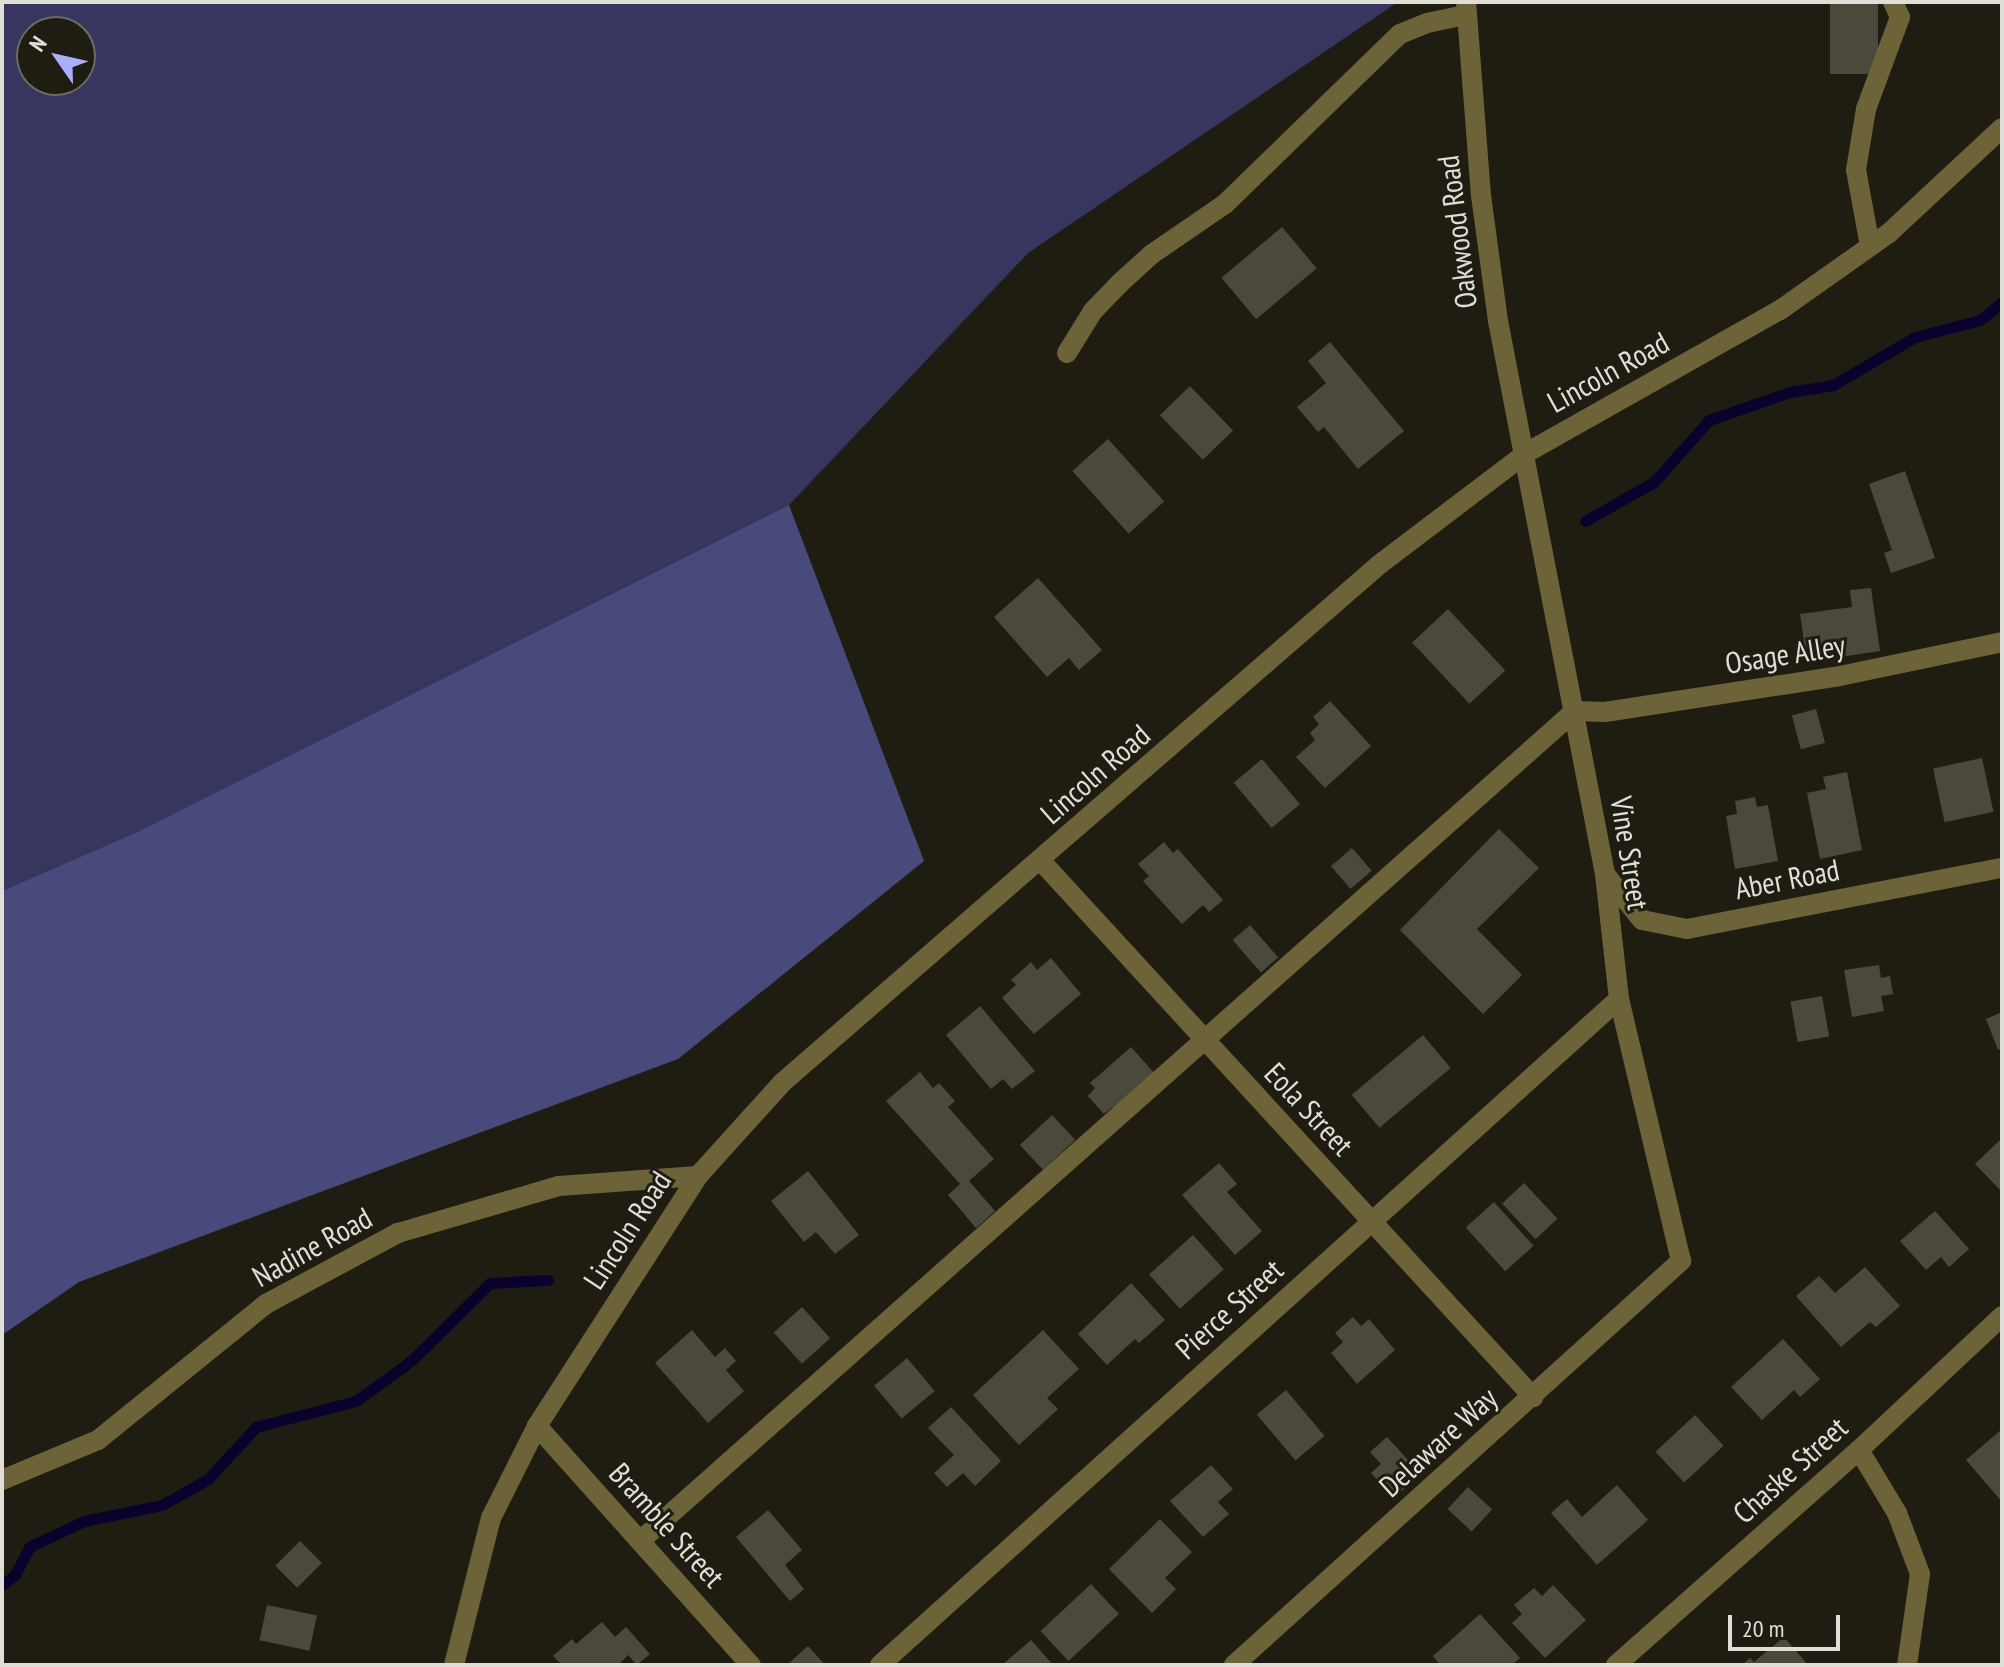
<!DOCTYPE html>
<style>
body{margin:0}
#map{position:relative;width:2004px;height:1667px;overflow:hidden;background:#1f1d12;font-family:"PT Sans Narrow",sans-serif}
div>[style]{position:absolute}
[style*='--x']{left:calc(var(--x)*1px);top:calc(var(--y)*1px);width:calc(var(--w)*1px);rotate:calc(var(--a)*1deg)}
.green>*{inset:0;background:#36365f}
.forest>*{inset:0;background:#494a7c}
.stream>*{height:11px;margin:-5.5px;padding:0 5.5px;transform-origin:5.5px;border-radius:5.5px;background:#09022c}
.building>*{inset:0;background:#4b493c;transform-origin:0 0}
.service>*{height:20px;margin:-10px;padding:0 10px;transform-origin:10px;border-radius:10px;background:#6c6438}
.minor>*{height:20px;margin:-10px;padding:0 10px;transform-origin:10px;border-radius:10px;background:#6c6438}
.tertiary>*{height:20px;margin:-10px;padding:0 10px;transform-origin:10px;border-radius:10px;background:#6c6438}
span{translate:-50% -50%;white-space:nowrap;text-align:center;line-height:1.15;-webkit-text-stroke:6px #1f1d12;paint-order:stroke}
.street-label{font-size:30px;color:#e0dfd7}
.frame{position:absolute;inset:0;border:4px solid #e0dfd7;pointer-events:none}
.north{position:absolute;left:16px;top:16px;width:80px;height:80px;box-sizing:border-box;background:#1f1d12;border:2px solid #6c6b61;border-radius:50%;rotate:304deg;font-size:22px;font-weight:700;line-height:32px;text-align:center;color:#e0dfd7}
.north::after{content:'';display:block;margin:auto;width:28px;height:36px;background:#abaffb;clip-path:polygon(50% 0,100% 100%,50% 72%,0 100%)}
.scale{position:absolute;left:1728px;top:1615px;width:112px;height:36px;box-sizing:border-box;border:4px solid #e0dfd7;border-top:0;padding-left:10px;font-size:24px;line-height:28px;white-space:nowrap;color:#e0dfd7;-webkit-text-stroke:6px #1f1d12;paint-order:stroke}
</style>
<div id="map">
<div class="green">
<div style="clip-path:polygon(evenodd,2px 2px,1398px 2px,1028px 253px,789px 505px,137px 832px,2px 891px,2px 2px,32px 32px,80px 32px,80px 80px,32px 80px,32px 32px)"></div>
</div>
<div class="forest">
<div style="clip-path:polygon(789px 505px,924px 861px,678px 1059px,79px 1282px,2px 1335px,2px 891px,137px 832px)"></div>
</div>
<div class="stream">
<div style="--x:1585;--y:521;--w:79;--a:-29.5"></div>
<div style="--x:1654;--y:482;--w:83;--a:-48.4"></div>
<div style="--x:1709;--y:420;--w:86;--a:-19.1"></div>
<div style="--x:1790;--y:392;--w:44;--a:-9.2"></div>
<div style="--x:1833;--y:385;--w:95;--a:-30.3"></div>
<div style="--x:1915;--y:337;--w:67;--a:-14.7"></div>
<div style="--x:1980;--y:320;--w:28;--a:-39"></div>
<div style="--x:2;--y:1585;--w:16;--a:-38"></div>
<div style="--x:15;--y:1575;--w:31;--a:-63"></div>
<div style="--x:29;--y:1547;--w:61;--a:-25.3"></div>
<div style="--x:84;--y:1521;--w:80;--a:-11.6"></div>
<div style="--x:162;--y:1505;--w:53;--a:-29.5"></div>
<div style="--x:208;--y:1479;--w:71;--a:-47.3"></div>
<div style="--x:256;--y:1427;--w:103;--a:-14.6"></div>
<div style="--x:356;--y:1401;--w:69;--a:-36.2"></div>
<div style="--x:412;--y:1360;--w:110;--a:-44.6"></div>
<div style="--x:490;--y:1283;--w:58;--a:-3"></div>
</div>
<div class="building">
<div style="left:1830px;top:2px;width:48px;height:72px"></div>
<div style="left:1282px;top:227px;width:54px;height:79px;rotate:50deg"></div>
<div style="clip-path:polygon(1330px 342px,1404px 431px,1358px 469px,1324px 427px,1318px 432px,1297px 407px,1326px 383px,1308px 361px)"></div>
<div style="left:1190px;top:386px;width:62px;height:42px;rotate:46deg"></div>
<div style="left:1108px;top:439px;width:84px;height:48px;rotate:48deg"></div>
<div style="clip-path:polygon(1905px 471px,1935px 558px,1891px 573px,1884px 553px,1892px 550px,1869px 484px)"></div>
<div style="clip-path:polygon(1038px 578px,1102px 650px,1079px 670px,1069px 658px,1047px 677px,994px 617px)"></div>
<div style="clip-path:polygon(1871px 588px,1880px 651px,1807px 662px,1800px 614px,1852px 607px,1850px 590px)"></div>
<div style="left:1448px;top:609px;width:84px;height:49px;rotate:47deg"></div>
<div style="clip-path:polygon(1330px 701px,1371px 746px,1325px 788px,1296px 757px,1315px 740px,1310px 733px,1319px 724px,1313px 717px)"></div>
<div style="left:1816px;top:709px;width:35px;height:25px;rotate:75deg"></div>
<div style="left:1982px;top:758px;width:55px;height:50px;rotate:78deg"></div>
<div style="left:1262px;top:759px;width:59px;height:37px;rotate:50deg"></div>
<div style="clip-path:polygon(1847px 772px,1862px 850px,1820px 859px,1807px 793px,1826px 789px,1823px 777px)"></div>
<div style="clip-path:polygon(1755px 797px,1757px 807px,1768px 805px,1778px 861px,1735px 869px,1726px 816px,1737px 814px,1735px 801px)"></div>
<div style="clip-path:polygon(1499px 829px,1539px 868px,1477px 929px,1522px 975px,1483px 1014px,1400px 930px)"></div>
<div style="clip-path:polygon(1164px 842px,1173px 853px,1178px 849px,1223px 900px,1209px 912px,1203px 905px,1182px 924px,1143px 881px,1149px 876px,1138px 864px)"></div>
<div style="left:1352px;top:848px;width:30px;height:28px;rotate:49deg"></div>
<div style="left:1250px;top:925px;width:43px;height:23px;rotate:49deg"></div>
<div style="clip-path:polygon(1051px 958px,1081px 994px,1034px 1034px,1002px 998px,1016px 985px,1011px 980px,1031px 962px,1037px 970px)"></div>
<div style="clip-path:polygon(1879px 965px,1881px 978px,1890px 976px,1893px 994px,1881px 996px,1884px 1011px,1852px 1017px,1844px 970px)"></div>
<div style="left:1822px;top:996px;width:41px;height:32px;rotate:80deg"></div>
<div style="clip-path:polygon(980px 1006px,1035px 1071px,1012px 1089px,1003px 1079px,991px 1089px,946px 1035px)"></div>
<div style="clip-path:polygon(2002px 1012px,2002px 1048px,1998px 1050px,1986px 1019px)"></div>
<div style="left:1423px;top:1035px;width:43px;height:93px;rotate:50deg"></div>
<div style="clip-path:polygon(1131px 1047px,1156px 1075px,1116px 1110px,1113px 1107px,1104px 1114px,1088px 1096px,1095px 1088px,1090px 1083px)"></div>
<div style="clip-path:polygon(920px 1072px,933px 1088px,939px 1083px,955px 1101px,948px 1107px,994px 1159px,969px 1181px,995px 1211px,976px 1228px,948px 1195px,960px 1184px,886px 1101px)"></div>
<div style="left:1052px;top:1115px;width:34px;height:44px;rotate:47deg"></div>
<div style="clip-path:polygon(2002px 1138px,2002px 1192px,1975px 1164px)"></div>
<div style="clip-path:polygon(1219px 1163px,1237px 1184px,1227px 1192px,1262px 1231px,1235px 1255px,1182px 1195px)"></div>
<div style="clip-path:polygon(808px 1171px,859px 1235px,835px 1254px,816px 1232px,804px 1242px,771px 1201px)"></div>
<div style="left:1524px;top:1183px;width:49px;height:30px;rotate:47deg"></div>
<div style="left:1494px;top:1202px;width:59px;height:38px;rotate:48deg"></div>
<div style="clip-path:polygon(1935px 1211px,1969px 1249px,1949px 1267px,1941px 1257px,1926px 1270px,1900px 1241px)"></div>
<div style="left:1193px;top:1235px;width:46px;height:59px;rotate:48deg"></div>
<div style="clip-path:polygon(1865px 1267px,1900px 1306px,1876px 1327px,1870px 1322px,1841px 1347px,1796px 1296px,1819px 1276px,1835px 1293px)"></div>
<div style="clip-path:polygon(1131px 1283px,1165px 1320px,1139px 1343px,1135px 1339px,1107px 1365px,1078px 1334px)"></div>
<div style="left:802px;top:1307px;width:42px;height:38px;rotate:48deg"></div>
<div style="clip-path:polygon(1353px 1317px,1361px 1326px,1369px 1319px,1395px 1350px,1357px 1384px,1331px 1353px,1343px 1342px,1335px 1333px)"></div>
<div style="clip-path:polygon(692px 1330px,715px 1357px,725px 1348px,736px 1361px,726px 1370px,744px 1391px,708px 1423px,655px 1363px)"></div>
<div style="clip-path:polygon(1043px 1330px,1079px 1369px,1047px 1398px,1058px 1409px,1019px 1445px,973px 1395px)"></div>
<div style="clip-path:polygon(1783px 1339px,1820px 1379px,1800px 1397px,1794px 1390px,1762px 1420px,1731px 1387px)"></div>
<div style="left:907px;top:1358px;width:43px;height:43px;rotate:50deg"></div>
<div style="left:1286px;top:1390px;width:60px;height:38px;rotate:50deg"></div>
<div style="clip-path:polygon(951px 1407px,1001px 1461px,975px 1486px,963px 1473px,947px 1487px,934px 1473px,954px 1455px,928px 1428px)"></div>
<div style="left:1695px;top:1415px;width:42px;height:54px;rotate:47deg"></div>
<div style="clip-path:polygon(2002px 1429px,2002px 1502px,1966px 1460px)"></div>
<div style="clip-path:polygon(1387px 1437px,1421px 1474px,1394px 1498px,1371px 1473px,1381px 1464px,1370px 1452px)"></div>
<div style="clip-path:polygon(1211px 1465px,1233px 1489px,1218px 1502px,1229px 1514px,1203px 1537px,1170px 1501px)"></div>
<div style="clip-path:polygon(1617px 1485px,1648px 1520px,1597px 1565px,1551px 1513px,1567px 1499px,1582px 1517px)"></div>
<div style="left:1468px;top:1487px;width:33px;height:30px;rotate:43deg"></div>
<div style="clip-path:polygon(768px 1510px,802px 1550px,785px 1565px,804px 1589px,790px 1601px,736px 1537px)"></div>
<div style="clip-path:polygon(1160px 1519px,1192px 1552px,1165px 1578px,1176px 1589px,1152px 1613px,1109px 1569px)"></div>
<div style="left:300px;top:1541px;width:31px;height:35px;rotate:45deg"></div>
<div style="left:1091px;top:1584px;width:41px;height:69px;rotate:47deg"></div>
<div style="clip-path:polygon(1553px 1585px,1586px 1620px,1545px 1658px,1512px 1623px,1522px 1614px,1514px 1605px,1534px 1588px,1542px 1596px)"></div>
<div style="left:267px;top:1605px;width:51px;height:36px;rotate:12deg"></div>
<div style="clip-path:polygon(1480px 1614px,1520px 1658px,1512px 1665px,1440px 1665px,1433px 1656px)"></div>
<div style="clip-path:polygon(602px 1622px,615px 1637px,626px 1627px,650px 1654px,637px 1665px,628px 1655px,618px 1665px,562px 1665px,553px 1656px,572px 1639px,576px 1644px)"></div>
<div style="clip-path:polygon(1784px 1637px,1808px 1665px,1742px 1665px,1750px 1658px,1754px 1662px)"></div>
<div style="clip-path:polygon(1031px 1640px,1053px 1665px,1002px 1665px)"></div>
<div style="clip-path:polygon(808px 1646px,825px 1665px,787px 1665px)"></div>
</div>
<div class="service">
<div style="--x:1870;--y:246;--w:77;--a:-100.4"></div>
<div style="--x:1856;--y:170;--w:62;--a:-80.7"></div>
<div style="--x:1866;--y:109;--w:98;--a:-69.7"></div>
<div style="--x:1900;--y:17;--w:17;--a:-115"></div>
<div style="--x:1067;--y:353;--w:49;--a:-58.2"></div>
<div style="--x:1093;--y:311;--w:39;--a:-46"></div>
<div style="--x:1120;--y:283;--w:43;--a:-42.2"></div>
<div style="--x:1152;--y:254;--w:88;--a:-34.4"></div>
<div style="--x:1225;--y:204;--w:244;--a:-44.2"></div>
<div style="--x:1400;--y:34;--w:29;--a:-22"></div>
<div style="--x:1427;--y:23;--w:40;--a:-12"></div>
<div style="--x:1575;--y:711;--w:30;--a:2"></div>
<div style="--x:1605;--y:712;--w:233;--a:-8.7"></div>
<div style="--x:1835;--y:677;--w:171;--a:-11.8"></div>
</div>
<div class="minor">
<div style="--x:1041;--y:861;--w:728;--a:47.45"></div>
<div style="--x:1605;--y:874;--w:59;--a:51.2"></div>
<div style="--x:1642;--y:920;--w:46;--a:11.3"></div>
<div style="--x:1687;--y:929;--w:321;--a:-11"></div>
<div style="--x:537;--y:1426;--w:321;--a:48.2"></div>
<div style="--x:1859;--y:1450;--w:74;--a:58.9"></div>
<div style="--x:1897;--y:1513;--w:65;--a:69.3"></div>
<div style="--x:1920;--y:1574;--w:92;--a:98.1"></div>
<div style="--x:640;--y:1541;--w:1250;--a:-41.6"></div>
<div style="--x:880;--y:1665;--w:995;--a:-42.03"></div>
<div style="--x:1234;--y:1665;--w:603;--a:-42.11"></div>
<div style="--x:1681;--y:1261;--w:269;--a:-103.3"></div>
<div style="--x:1619;--y:999;--w:126;--a:-96.4"></div>
<div style="--x:1605;--y:874;--w:563;--a:-100.95"></div>
<div style="--x:1498;--y:321;--w:126;--a:-97.7"></div>
<div style="--x:1481;--y:196;--w:195;--a:-94.4"></div>
<div style="--x:1616;--y:1665;--w:324;--a:-41.5"></div>
<div style="--x:1859;--y:1450;--w:196;--a:-43.1"></div>
</div>
<div class="tertiary">
<div style="--x:2;--y:1480;--w:104;--a:-22.6"></div>
<div style="--x:98;--y:1440;--w:216;--a:-39"></div>
<div style="--x:266;--y:1304;--w:150;--a:-28.3"></div>
<div style="--x:398;--y:1233;--w:168;--a:-16.3"></div>
<div style="--x:559;--y:1186;--w:139;--a:-4.1"></div>
<div style="--x:454;--y:1665;--w:152;--a:-75.9"></div>
<div style="--x:491;--y:1518;--w:103;--a:-63.4"></div>
<div style="--x:537;--y:1426;--w:297;--a:-57.2"></div>
<div style="--x:698;--y:1176;--w:127;--a:-47.9"></div>
<div style="--x:783;--y:1082;--w:790;--a:-40.95"></div>
<div style="--x:1380;--y:564;--w:183;--a:-37.2"></div>
<div style="--x:1526;--y:453;--w:291;--a:-29.4"></div>
<div style="--x:1780;--y:310;--w:133;--a:-35.2"></div>
<div style="--x:1889;--y:233;--w:154;--a:-42.9"></div>
</div>
<div class="street-label">
<span style="left:1457px;top:232px;rotate:-97deg">Oakwood Road</span>
<span style="left:1608px;top:372px;rotate:-29deg">Lincoln Road</span>
<span style="left:1785px;top:654px;rotate:-9deg">Osage Alley</span>
<span style="left:1095px;top:774px;rotate:-41deg">Lincoln Road</span>
<span style="left:1630px;top:853px;rotate:81deg">Vine Street</span>
<span style="left:1787px;top:879px;rotate:-11deg">Aber Road</span>
<span style="left:1309px;top:1109px;rotate:47deg">Eola Street</span>
<span style="left:627px;top:1230px;rotate:-57deg">Lincoln Road</span>
<span style="left:312px;top:1247px;rotate:-29deg">Nadine Road</span>
<span style="left:1229px;top:1309px;rotate:-42deg">Pierce Street</span>
<span style="left:1438px;top:1442px;rotate:-42deg">Delaware Way</span>
<span style="left:1790px;top:1470px;rotate:-42deg">Chaske Street</span>
<span style="left:667px;top:1525px;rotate:48deg">Bramble Street</span>
</div>
<div class="frame"></div>
<div class="north">N</div>
<div class="scale">20 m</div>
</div>
